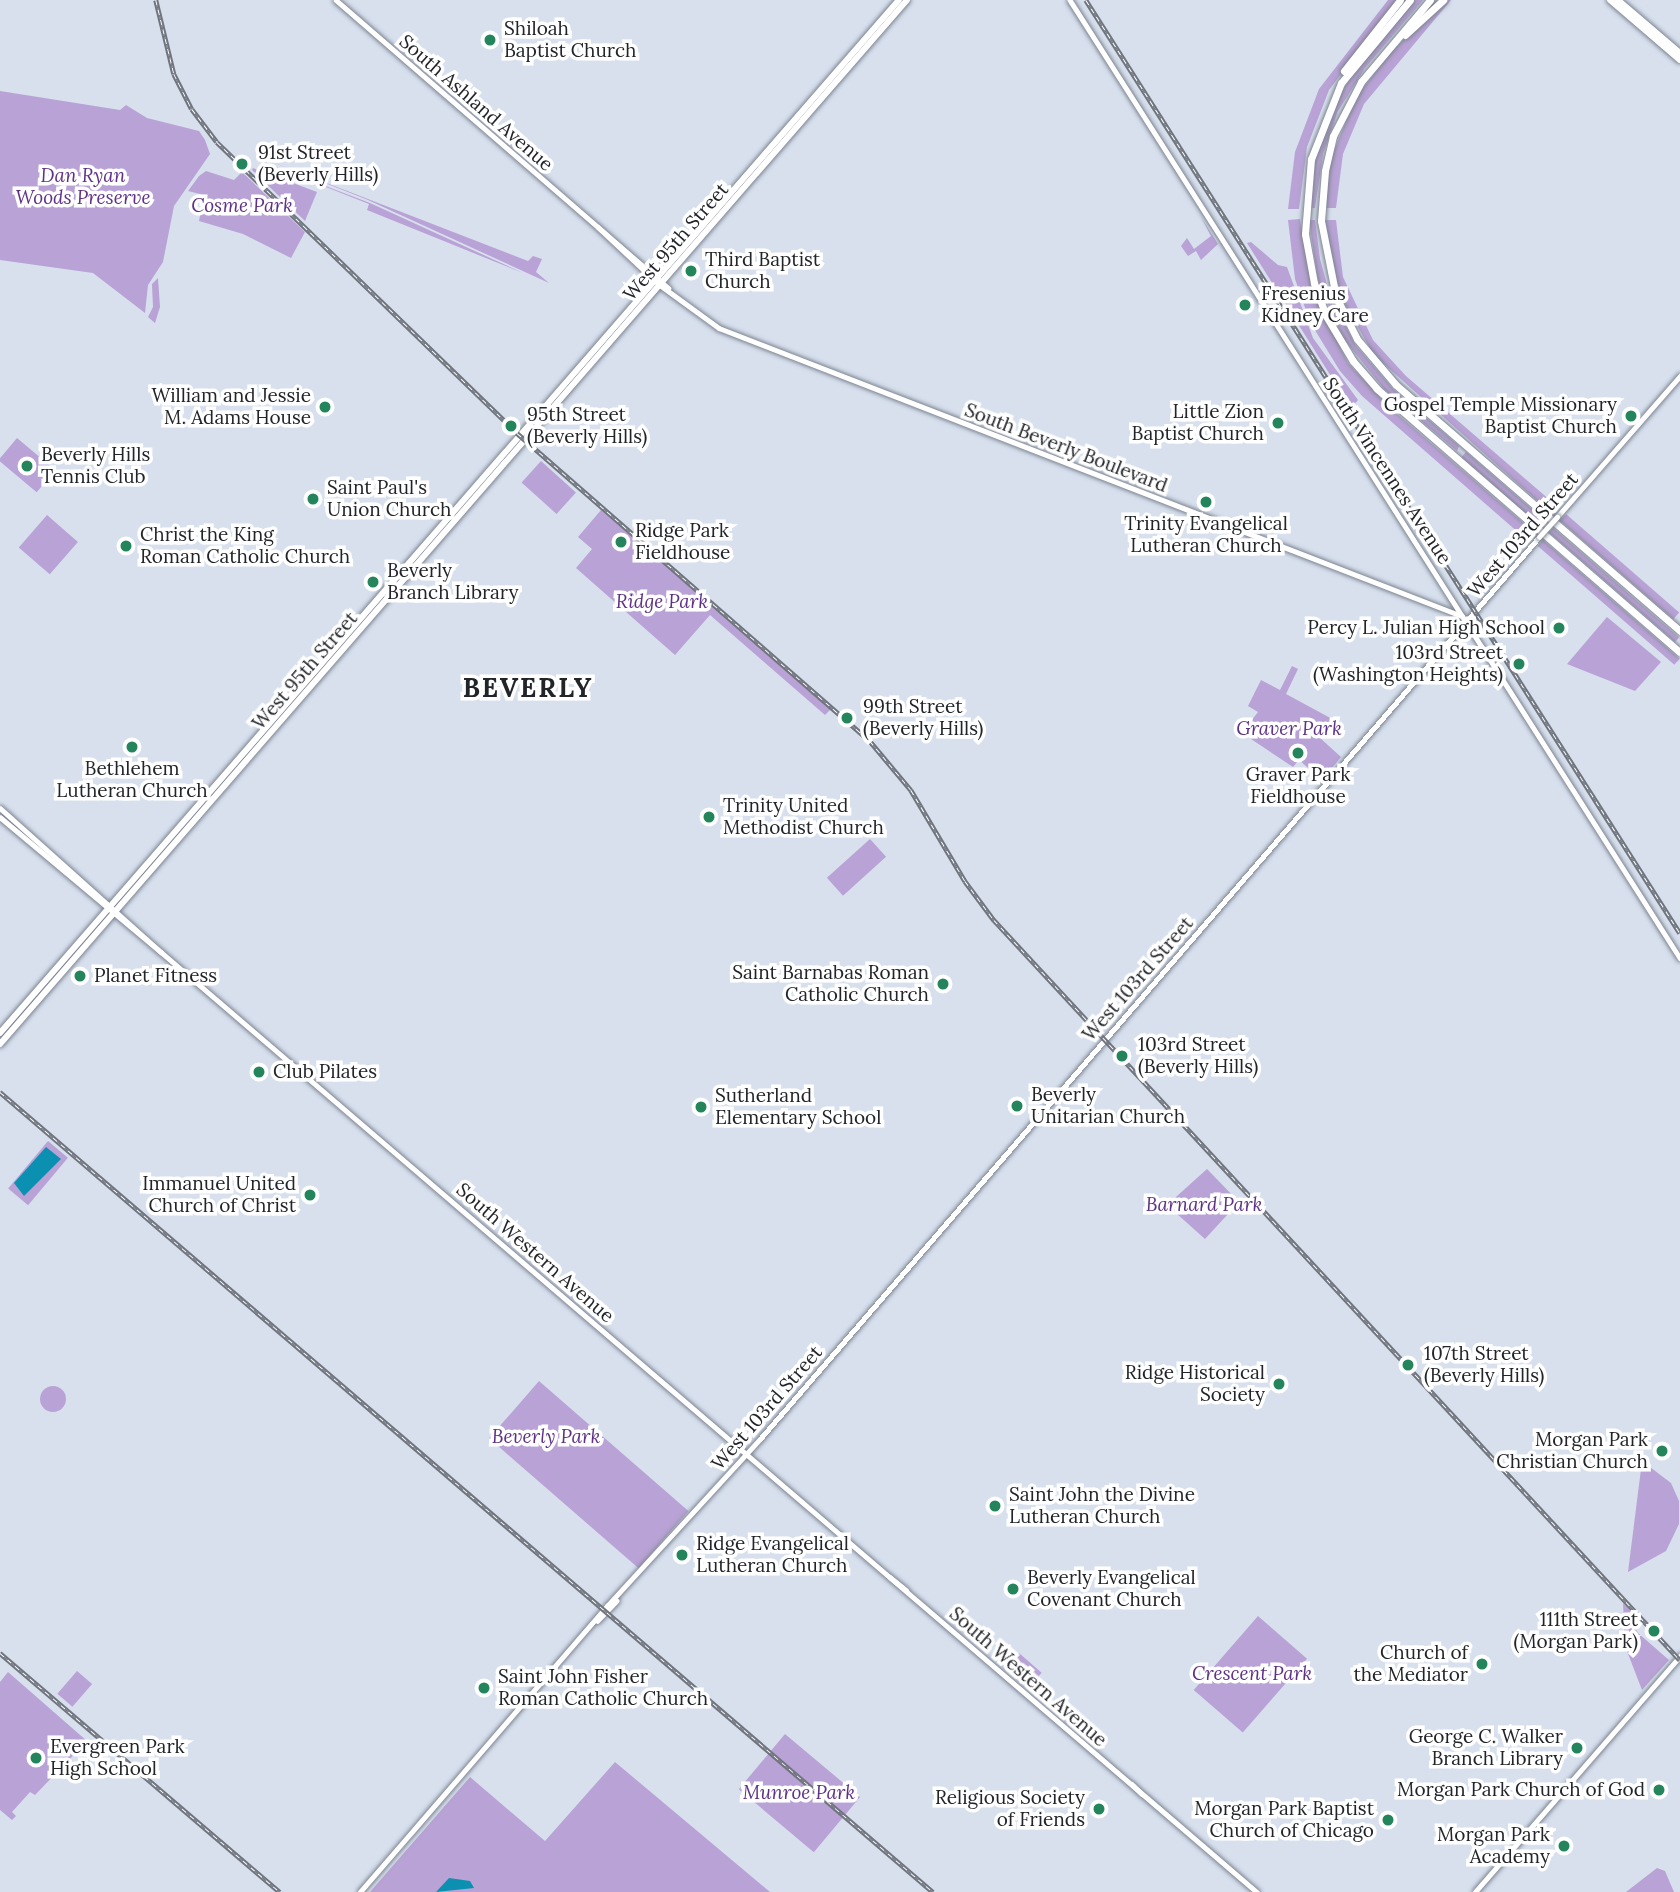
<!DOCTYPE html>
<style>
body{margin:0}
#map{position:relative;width:1680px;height:1892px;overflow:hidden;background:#d8e0ee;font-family:Lora,serif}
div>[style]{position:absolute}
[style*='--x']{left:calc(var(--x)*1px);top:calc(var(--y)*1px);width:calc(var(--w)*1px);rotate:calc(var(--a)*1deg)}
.green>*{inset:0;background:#b9a2d5;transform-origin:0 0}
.round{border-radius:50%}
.water>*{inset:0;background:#0b90b2}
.roads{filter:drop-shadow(0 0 2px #7c8390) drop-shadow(0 0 2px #7c8390)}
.secondary>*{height:4.5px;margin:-2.25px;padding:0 2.25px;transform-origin:2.25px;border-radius:2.25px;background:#fff}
.primary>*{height:6px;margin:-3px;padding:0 3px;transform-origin:3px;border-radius:3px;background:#fff}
.motorway>*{height:7px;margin:-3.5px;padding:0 3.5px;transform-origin:3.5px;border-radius:3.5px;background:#fff}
.rail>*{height:4.5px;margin-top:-2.25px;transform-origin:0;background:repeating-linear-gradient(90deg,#fff 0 5px,#6f747d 0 10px);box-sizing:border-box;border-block:2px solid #6f747d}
.bridges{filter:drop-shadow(0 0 2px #7c8390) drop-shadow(0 0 2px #7c8390)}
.secondary-bridge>*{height:4.5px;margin:-2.25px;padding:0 2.25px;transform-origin:2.25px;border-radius:2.25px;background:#fff}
.dots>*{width:19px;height:19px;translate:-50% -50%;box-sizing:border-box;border:4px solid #fff;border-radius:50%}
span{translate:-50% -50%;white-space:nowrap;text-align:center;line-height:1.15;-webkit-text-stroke:7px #fff;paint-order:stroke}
.poi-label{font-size:19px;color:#212429}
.left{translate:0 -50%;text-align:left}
.right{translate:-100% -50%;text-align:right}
.street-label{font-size:19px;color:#212429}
.park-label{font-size:19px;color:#5e3187;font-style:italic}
.district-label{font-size:26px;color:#212429;font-weight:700;letter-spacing:2px}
</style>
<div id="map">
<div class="green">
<div style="clip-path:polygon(1388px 0,1397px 0,1329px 90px,1307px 147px,1299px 209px,1288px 209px,1295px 152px,1319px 89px)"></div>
<div style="clip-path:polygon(1414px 0,1423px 0,1365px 68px,1338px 111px,1323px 154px,1315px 208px,1309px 208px,1314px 165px,1334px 105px,1352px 75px)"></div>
<div style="clip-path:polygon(1445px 0,1451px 0,1364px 104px,1343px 154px,1336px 208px,1325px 208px,1331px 158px,1356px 97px,1390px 53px)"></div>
<div style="clip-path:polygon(0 91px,120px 110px,126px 105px,147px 118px,199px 131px,205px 140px,210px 154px,174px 206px,163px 262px,148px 285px,145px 313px,93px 273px,0 260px)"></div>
<div style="clip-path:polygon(262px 158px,528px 261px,533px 256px,542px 259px,536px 272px,549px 283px,368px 200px)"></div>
<div style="clip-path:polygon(260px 161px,370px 203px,523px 273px,367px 210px,369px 204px)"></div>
<div style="clip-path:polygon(253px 168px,317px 192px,305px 221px,252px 170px)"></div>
<div style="clip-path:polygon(242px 172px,305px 232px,291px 258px,243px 234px,199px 221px,204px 195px,188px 191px,199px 176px,206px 171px,234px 180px)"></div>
<div style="clip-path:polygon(1201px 217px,1218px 244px,1201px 260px,1196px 251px,1188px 256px,1181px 246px,1187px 238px,1194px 249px,1211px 236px)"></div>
<div style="clip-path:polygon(1300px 219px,1312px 291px,1348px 363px,1389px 407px,1535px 533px,1528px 541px,1362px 396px,1340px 371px,1310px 322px,1295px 279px,1288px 220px)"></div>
<div style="clip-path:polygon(1309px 220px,1315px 220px,1320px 259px,1331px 299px,1356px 346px,1393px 389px,1459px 446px,1457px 451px,1385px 390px,1343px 338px,1318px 281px)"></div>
<div style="clip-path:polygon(1325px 220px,1336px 220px,1343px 277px,1373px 340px,1406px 376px,1558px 507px,1552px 514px,1374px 355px,1340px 296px)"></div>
<div style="clip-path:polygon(1251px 242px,1278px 265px,1287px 267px,1313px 338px,1358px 400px,1351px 408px,1247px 243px)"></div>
<div style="clip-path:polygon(158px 278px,160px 307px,155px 323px,148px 317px,153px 307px,152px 284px)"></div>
<div style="left:17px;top:438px;width:50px;height:29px;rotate:40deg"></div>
<div style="left:1466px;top:452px;width:106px;height:7px;rotate:41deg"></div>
<div style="left:541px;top:461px;width:47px;height:29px;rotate:42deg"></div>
<div style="clip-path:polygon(601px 510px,832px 708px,825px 715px,710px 615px,675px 655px,576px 568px,592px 549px,578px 537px)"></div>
<div style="left:1566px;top:514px;width:150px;height:9px;rotate:41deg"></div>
<div style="left:47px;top:515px;width:41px;height:43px;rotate:41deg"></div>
<div style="left:1553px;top:528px;width:167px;height:6px;rotate:41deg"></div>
<div style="left:1543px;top:540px;width:181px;height:8px;rotate:41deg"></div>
<div style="clip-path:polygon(1607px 617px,1661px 662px,1635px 691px,1567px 664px)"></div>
<div style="clip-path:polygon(1292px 666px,1298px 669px,1286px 694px,1334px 720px,1319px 737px,1341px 757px,1322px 780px,1299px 760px,1293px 767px,1242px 733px,1258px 712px,1248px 706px,1261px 680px,1280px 690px)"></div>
<div style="left:870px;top:839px;width:24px;height:58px;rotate:48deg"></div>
<div style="left:48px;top:1141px;width:26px;height:62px;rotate:40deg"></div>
<div style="clip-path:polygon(1207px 1169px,1239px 1202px,1205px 1239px,1167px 1205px)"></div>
<div style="left:539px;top:1381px;width:198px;height:76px;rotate:41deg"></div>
<div class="round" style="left:40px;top:1386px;width:26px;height:26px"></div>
<div style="clip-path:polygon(1642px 1461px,1671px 1483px,1679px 1501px,1679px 1524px,1666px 1551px,1628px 1572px)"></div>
<div style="clip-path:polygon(1623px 1603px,1633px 1613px,1628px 1617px,1638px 1633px,1669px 1660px,1642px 1690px,1625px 1646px)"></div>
<div style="left:1258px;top:1616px;width:65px;height:98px;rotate:41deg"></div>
<div style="left:1019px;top:1653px;width:30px;height:19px;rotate:41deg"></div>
<div style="left:77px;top:1671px;width:20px;height:30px;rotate:41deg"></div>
<div style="clip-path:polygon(8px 1672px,87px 1741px,35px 1795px,30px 1792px,12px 1812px,16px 1816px,12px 1820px,0 1810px,0 1682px)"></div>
<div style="left:785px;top:1734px;width:98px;height:72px;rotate:40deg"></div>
<div style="clip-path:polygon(615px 1762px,770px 1892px,370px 1892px,470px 1777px,545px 1841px)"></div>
<div style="clip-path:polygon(1657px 1868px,1665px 1871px,1674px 1892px,1626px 1892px)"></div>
</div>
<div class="water">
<div style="clip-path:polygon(46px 1147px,61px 1159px,24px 1196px,14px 1183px)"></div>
<div style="clip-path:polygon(449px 1878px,470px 1881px,474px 1888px,436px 1892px)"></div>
</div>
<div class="roads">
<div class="secondary">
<div style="--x:336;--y:0;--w:440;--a:40.9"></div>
<div style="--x:1070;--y:0;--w:1136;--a:57.51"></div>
<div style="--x:598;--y:227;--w:85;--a:43.1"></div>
<div style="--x:660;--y:285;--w:73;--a:36.1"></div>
<div style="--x:719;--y:328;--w:797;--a:21.19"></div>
<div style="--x:1557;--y:517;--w:187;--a:-48.9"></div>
<div style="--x:0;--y:808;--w:216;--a:41.8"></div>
<div style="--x:161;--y:952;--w:1444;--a:40.62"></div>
<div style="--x:0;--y:817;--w:210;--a:40"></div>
<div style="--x:890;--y:1577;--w:21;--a:39"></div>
<div style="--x:597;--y:1621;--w:28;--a:-46"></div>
<div style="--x:1132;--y:1784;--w:14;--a:45"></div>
<div style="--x:360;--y:1892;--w:378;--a:-49.2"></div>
<div style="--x:607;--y:1606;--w:226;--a:-47.5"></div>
<div style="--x:760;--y:1439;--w:1192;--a:-49.18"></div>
<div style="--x:1475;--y:1892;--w:313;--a:-49"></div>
</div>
<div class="primary">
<div style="--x:1610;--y:0;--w:92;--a:40.6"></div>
<div style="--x:1618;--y:0;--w:82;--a:40.5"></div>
<div style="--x:0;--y:1033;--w:1369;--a:-48.97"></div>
<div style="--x:0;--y:1044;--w:1383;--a:-49.02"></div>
</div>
<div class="motorway">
<div style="--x:1410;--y:0;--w:108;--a:129.7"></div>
<div style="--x:1341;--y:83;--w:82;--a:111.5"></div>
<div style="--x:1311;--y:159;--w:75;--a:94.6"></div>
<div style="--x:1305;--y:234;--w:50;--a:79.6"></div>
<div style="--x:1314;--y:283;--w:35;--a:70"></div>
<div style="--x:1326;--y:316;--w:52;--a:59"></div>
<div style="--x:1353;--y:361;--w:37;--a:49"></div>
<div style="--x:1377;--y:389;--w:401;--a:41"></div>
<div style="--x:1430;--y:0;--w:107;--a:130.1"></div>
<div style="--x:1361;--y:82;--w:61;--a:117.4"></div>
<div style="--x:1333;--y:136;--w:36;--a:103"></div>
<div style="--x:1325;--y:171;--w:50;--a:94.6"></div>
<div style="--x:1321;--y:221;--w:77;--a:78.8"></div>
<div style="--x:1336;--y:297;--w:47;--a:63.4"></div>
<div style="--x:1357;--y:339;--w:60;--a:49.7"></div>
<div style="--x:1396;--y:385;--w:376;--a:40.9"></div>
<div style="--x:1405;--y:35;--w:52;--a:-42.6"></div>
<div style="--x:1344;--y:71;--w:90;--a:-51.7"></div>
</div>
</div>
<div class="rail">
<div style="--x:156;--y:0;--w:76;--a:76.3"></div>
<div style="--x:174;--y:74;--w:39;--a:63"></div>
<div style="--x:192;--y:109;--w:41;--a:52.9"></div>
<div style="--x:217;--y:142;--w:418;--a:44.1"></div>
<div style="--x:517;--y:433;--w:468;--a:41.1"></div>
<div style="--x:870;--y:741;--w:64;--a:50.1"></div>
<div style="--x:911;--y:790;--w:106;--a:59.3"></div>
<div style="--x:965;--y:881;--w:49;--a:53.4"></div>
<div style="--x:994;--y:920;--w:1009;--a:47.17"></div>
<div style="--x:1086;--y:0;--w:1106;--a:57.52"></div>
<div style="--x:0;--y:1092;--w:1229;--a:40.61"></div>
<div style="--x:0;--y:1653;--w:368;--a:40.5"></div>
</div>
<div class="bridges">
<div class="secondary-bridge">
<div style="--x:1539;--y:537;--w:27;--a:-48"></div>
</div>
</div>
<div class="dots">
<div style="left:490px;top:40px;background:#24845c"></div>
<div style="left:242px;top:164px;background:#24845c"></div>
<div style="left:691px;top:271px;background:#24845c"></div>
<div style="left:1245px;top:305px;background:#24845c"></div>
<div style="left:325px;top:407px;background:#24845c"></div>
<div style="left:1631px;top:416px;background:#24845c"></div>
<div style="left:1278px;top:423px;background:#24845c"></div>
<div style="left:511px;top:426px;background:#24845c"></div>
<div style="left:27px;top:466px;background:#24845c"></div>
<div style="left:313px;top:499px;background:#24845c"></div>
<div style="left:1206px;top:502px;background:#24845c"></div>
<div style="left:621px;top:542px;background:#24845c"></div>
<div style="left:126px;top:546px;background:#24845c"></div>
<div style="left:373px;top:582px;background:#24845c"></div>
<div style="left:1559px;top:628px;background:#24845c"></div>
<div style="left:1519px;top:664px;background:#24845c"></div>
<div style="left:847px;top:718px;background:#24845c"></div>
<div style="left:132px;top:747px;background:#24845c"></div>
<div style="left:1298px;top:753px;background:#24845c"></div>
<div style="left:709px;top:817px;background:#24845c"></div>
<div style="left:80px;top:976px;background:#24845c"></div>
<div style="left:943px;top:984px;background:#24845c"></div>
<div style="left:1122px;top:1056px;background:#24845c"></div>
<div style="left:259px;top:1072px;background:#24845c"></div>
<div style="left:1017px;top:1106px;background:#24845c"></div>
<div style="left:701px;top:1107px;background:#24845c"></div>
<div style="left:310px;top:1195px;background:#24845c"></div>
<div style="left:1408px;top:1365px;background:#24845c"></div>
<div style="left:1279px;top:1384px;background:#24845c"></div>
<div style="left:1662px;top:1451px;background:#24845c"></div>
<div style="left:995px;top:1506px;background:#24845c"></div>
<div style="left:682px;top:1555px;background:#24845c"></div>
<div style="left:1013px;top:1589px;background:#24845c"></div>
<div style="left:1654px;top:1631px;background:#24845c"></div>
<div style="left:1482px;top:1664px;background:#24845c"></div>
<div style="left:484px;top:1688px;background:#24845c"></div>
<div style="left:1577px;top:1748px;background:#24845c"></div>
<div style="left:36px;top:1758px;background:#24845c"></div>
<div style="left:1659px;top:1790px;background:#24845c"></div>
<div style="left:1099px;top:1809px;background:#24845c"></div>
<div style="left:1388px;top:1820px;background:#24845c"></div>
<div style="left:1564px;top:1846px;background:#24845c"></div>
</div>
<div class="poi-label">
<span class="left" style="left:504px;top:40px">Shiloah<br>Baptist Church</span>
<span class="left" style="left:258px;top:164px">91st Street<br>(Beverly Hills)</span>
<span class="left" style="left:705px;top:271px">Third Baptist<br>Church</span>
<span class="left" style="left:1261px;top:305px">Fresenius<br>Kidney Care</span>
<span class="right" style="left:311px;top:407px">William and Jessie<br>M. Adams House</span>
<span class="right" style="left:1617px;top:416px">Gospel Temple Missionary<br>Baptist Church</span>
<span class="right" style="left:1264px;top:423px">Little Zion<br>Baptist Church</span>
<span class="left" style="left:527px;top:426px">95th Street<br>(Beverly Hills)</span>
<span class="left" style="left:41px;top:466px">Beverly Hills<br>Tennis Club</span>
<span class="left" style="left:327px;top:499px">Saint Paul's<br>Union Church</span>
<span style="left:1206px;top:535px">Trinity Evangelical<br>Lutheran Church</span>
<span class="left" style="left:635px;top:542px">Ridge Park<br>Fieldhouse</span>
<span class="left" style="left:140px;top:546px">Christ the King<br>Roman Catholic Church</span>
<span class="left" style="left:387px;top:582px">Beverly<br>Branch Library</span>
<span class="right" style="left:1545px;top:628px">Percy L. Julian High School</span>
<span class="right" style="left:1503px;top:664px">103rd Street<br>(Washington Heights)</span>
<span class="left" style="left:863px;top:718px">99th Street<br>(Beverly Hills)</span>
<span style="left:132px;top:780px">Bethlehem<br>Lutheran Church</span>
<span style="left:1298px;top:786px">Graver Park<br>Fieldhouse</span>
<span class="left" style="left:723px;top:817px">Trinity United<br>Methodist Church</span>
<span class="right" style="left:929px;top:984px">Saint Barnabas Roman<br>Catholic Church</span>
<span class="left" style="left:94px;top:976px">Planet Fitness</span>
<span class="left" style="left:1138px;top:1056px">103rd Street<br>(Beverly Hills)</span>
<span class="left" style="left:273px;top:1072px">Club Pilates</span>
<span class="left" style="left:1031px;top:1106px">Beverly<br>Unitarian Church</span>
<span class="left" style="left:715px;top:1107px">Sutherland<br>Elementary School</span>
<span class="right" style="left:296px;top:1195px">Immanuel United<br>Church of Christ</span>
<span class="left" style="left:1424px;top:1365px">107th Street<br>(Beverly Hills)</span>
<span class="right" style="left:1265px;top:1384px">Ridge Historical<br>Society</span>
<span class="right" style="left:1648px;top:1451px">Morgan Park<br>Christian Church</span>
<span class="left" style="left:1009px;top:1506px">Saint John the Divine<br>Lutheran Church</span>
<span class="left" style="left:696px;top:1555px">Ridge Evangelical<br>Lutheran Church</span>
<span class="left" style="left:1027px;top:1589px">Beverly Evangelical<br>Covenant Church</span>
<span class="right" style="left:1638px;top:1631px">111th Street<br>(Morgan Park)</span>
<span class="right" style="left:1468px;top:1664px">Church of<br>the Mediator</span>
<span class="left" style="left:498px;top:1688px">Saint John Fisher<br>Roman Catholic Church</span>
<span class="right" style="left:1563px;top:1748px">George C. Walker<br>Branch Library</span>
<span class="left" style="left:50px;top:1758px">Evergreen Park<br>High School</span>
<span class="right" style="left:1645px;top:1790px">Morgan Park Church of God</span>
<span class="right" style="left:1085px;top:1809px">Religious Society<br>of Friends</span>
<span class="right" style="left:1374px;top:1820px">Morgan Park Baptist<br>Church of Chicago</span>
<span class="right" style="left:1550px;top:1846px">Morgan Park<br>Academy</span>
</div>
<div class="street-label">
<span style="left:476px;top:103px;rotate:41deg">South Ashland Avenue</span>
<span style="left:676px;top:242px;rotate:-49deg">West 95th Street</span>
<span style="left:1066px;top:448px;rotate:21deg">South Beverly Boulevard</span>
<span style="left:1387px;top:471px;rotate:57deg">South Vincennes Avenue</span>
<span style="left:1523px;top:535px;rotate:-49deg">West 103rd Street</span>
<span style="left:305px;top:671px;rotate:-49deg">West 95th Street</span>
<span style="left:1138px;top:979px;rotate:-49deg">West 103rd Street</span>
<span style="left:535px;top:1253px;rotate:41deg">South Western Avenue</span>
<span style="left:767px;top:1408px;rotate:-49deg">West 103rd Street</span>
<span style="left:1028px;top:1677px;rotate:41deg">South Western Avenue</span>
</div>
<div class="park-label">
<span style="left:83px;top:187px">Dan Ryan<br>Woods Preserve</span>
<span style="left:242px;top:206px">Cosme Park</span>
<span style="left:662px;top:602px">Ridge Park</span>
<span style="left:1289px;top:729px">Graver Park</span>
<span style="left:1204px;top:1205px">Barnard Park</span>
<span style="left:546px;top:1437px">Beverly Park</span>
<span style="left:1252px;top:1674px">Crescent Park</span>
<span style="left:799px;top:1793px">Munroe Park</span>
</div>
<div class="district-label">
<span style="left:528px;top:688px">BEVERLY</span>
</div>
</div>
